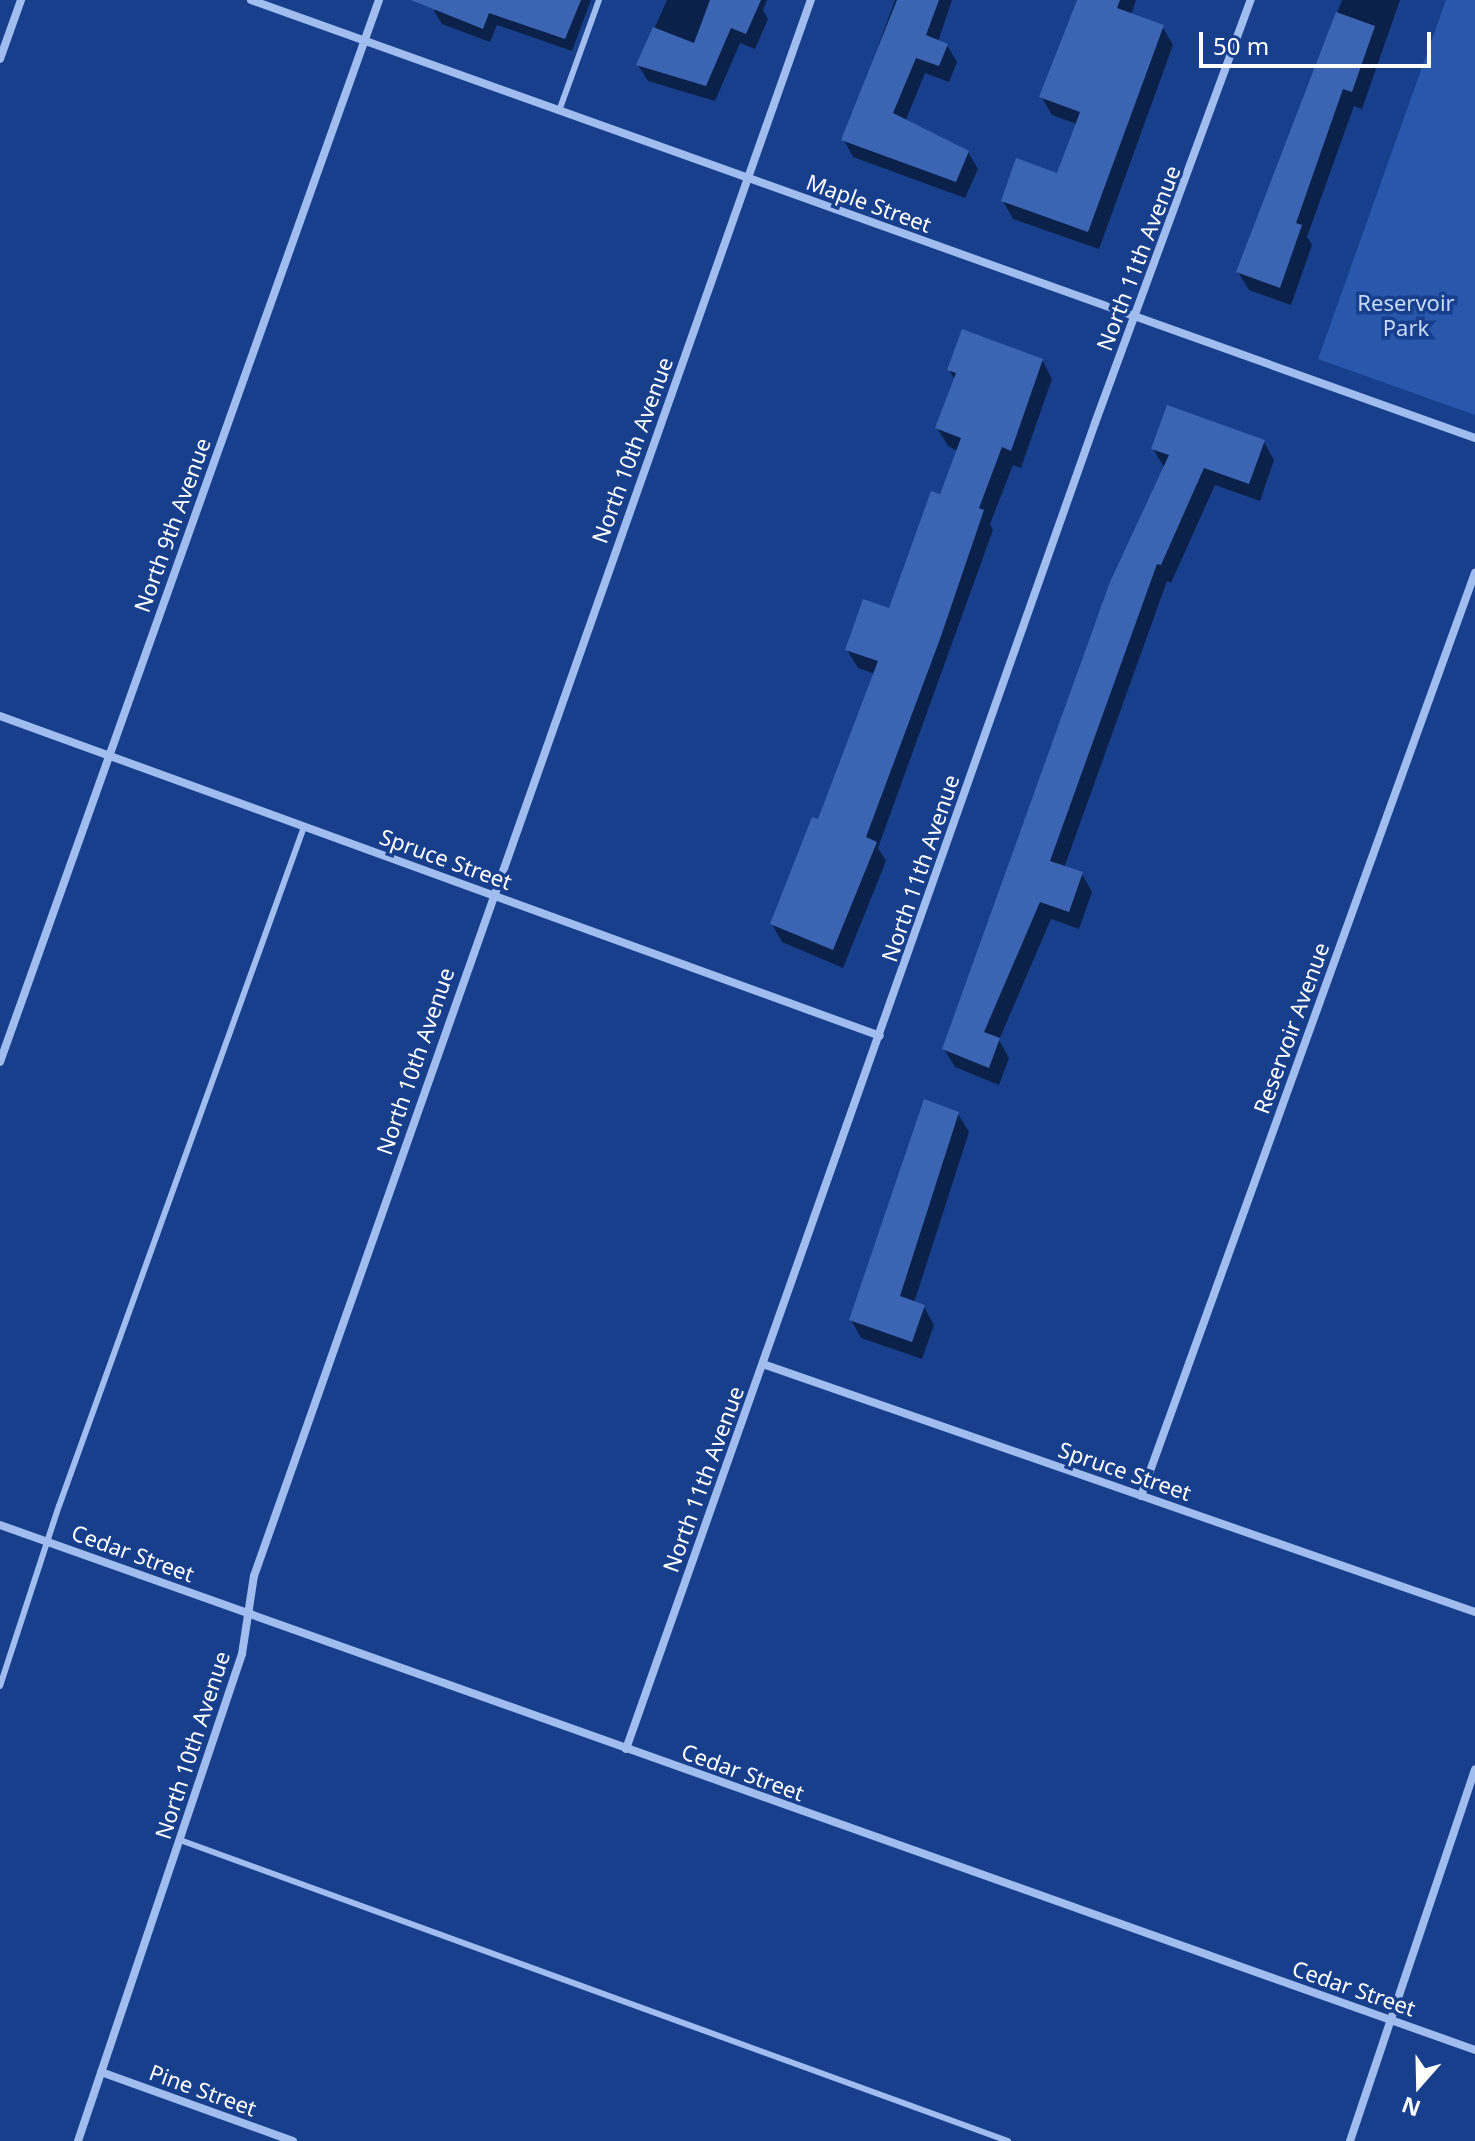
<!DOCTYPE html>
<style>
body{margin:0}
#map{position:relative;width:1475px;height:2141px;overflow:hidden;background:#173f8c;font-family:"Noto Sans",sans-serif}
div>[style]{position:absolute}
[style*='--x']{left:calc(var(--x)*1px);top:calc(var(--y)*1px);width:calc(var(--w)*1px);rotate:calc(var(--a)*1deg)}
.green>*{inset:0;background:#2957ab}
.shadow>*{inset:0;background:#0007}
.building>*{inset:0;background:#3b65b3}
.lane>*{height:6px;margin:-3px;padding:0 3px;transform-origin:3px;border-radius:3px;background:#a1bdef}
.street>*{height:8px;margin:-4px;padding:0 4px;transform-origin:4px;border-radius:4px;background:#a1bdef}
span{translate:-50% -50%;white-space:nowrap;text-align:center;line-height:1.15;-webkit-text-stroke:7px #173f8c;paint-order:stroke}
.street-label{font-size:22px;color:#fff}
.park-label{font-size:22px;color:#c7dafb}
.north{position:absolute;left:1379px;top:2045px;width:80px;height:80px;-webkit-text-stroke:6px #173f8c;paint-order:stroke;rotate:200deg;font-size:22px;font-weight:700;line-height:32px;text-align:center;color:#fff}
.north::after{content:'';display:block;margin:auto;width:28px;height:36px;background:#fff;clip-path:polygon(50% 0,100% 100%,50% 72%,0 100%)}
.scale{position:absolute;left:1199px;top:32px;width:232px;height:36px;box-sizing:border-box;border:4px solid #fff;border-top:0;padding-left:10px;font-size:24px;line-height:28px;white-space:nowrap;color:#fff;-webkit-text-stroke:6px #173f8c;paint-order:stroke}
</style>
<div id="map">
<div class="green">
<div style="clip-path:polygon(1446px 0,1475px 0,1475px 415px,1318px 359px)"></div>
</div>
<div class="shadow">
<div style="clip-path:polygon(439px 0,591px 0,572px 51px,497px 25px,490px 42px,442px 24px,434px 11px)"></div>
<div style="clip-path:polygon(667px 0,767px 0,763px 10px,768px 19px,755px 49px,740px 43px,715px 101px,648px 81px,638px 65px)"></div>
<div style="clip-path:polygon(895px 0,952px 0,938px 42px,947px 45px,957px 62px,949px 82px,925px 73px,905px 122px,968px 152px,978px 169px,965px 198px,853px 157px,844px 140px)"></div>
<div style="clip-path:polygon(1077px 0,1136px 0,1131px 15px,1162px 26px,1173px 45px,1099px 249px,1013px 219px,1003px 201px,1058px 175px,1077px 124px,1052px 115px,1041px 96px)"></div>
<div style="clip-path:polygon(1342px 0,1400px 0,1362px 109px,1354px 106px,1307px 237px,1312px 245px,1291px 305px,1249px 290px,1238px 272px)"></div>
<div style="clip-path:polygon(1042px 360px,1052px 379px,1021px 468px,1013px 465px,990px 524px,993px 530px,878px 848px,886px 861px,843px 968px,782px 942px,772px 924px,819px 822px,875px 674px,858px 668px,847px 650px,890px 610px,958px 451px,948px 446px,937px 428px,955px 380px,949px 370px)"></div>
<div style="clip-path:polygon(1264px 442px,1274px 460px,1260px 501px,1215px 485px,1171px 583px,1167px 581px,1064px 868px,1082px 874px,1092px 892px,1079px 929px,1051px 919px,999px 1040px,1009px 1058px,999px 1085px,955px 1067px,944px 1049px,1164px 467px,1153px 449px)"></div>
<div style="clip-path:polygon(958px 1114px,969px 1132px,914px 1303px,924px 1307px,934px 1325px,922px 1359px,861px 1338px,851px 1320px)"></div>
</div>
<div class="building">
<div style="clip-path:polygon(411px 0,581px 0,565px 39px,489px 13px,483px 29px)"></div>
<div style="clip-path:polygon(710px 0,761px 0,746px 34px,731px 28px,706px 86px,636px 65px,653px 27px,694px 43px)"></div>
<div style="clip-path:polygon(897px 0,939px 0,926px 35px,948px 44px,939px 66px,916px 58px,893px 113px,969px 151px,956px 182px,841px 140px)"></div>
<div style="clip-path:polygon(1077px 0,1120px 0,1117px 8px,1164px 25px,1088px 232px,1001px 201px,1016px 158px,1057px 173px,1080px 112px,1039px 97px)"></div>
<div style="clip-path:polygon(1336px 12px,1375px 26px,1352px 92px,1343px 89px,1296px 223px,1302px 225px,1280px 288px,1236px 272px)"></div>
<div style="clip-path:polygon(962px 329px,1043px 359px,1011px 451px,1002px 447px,979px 508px,984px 510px,940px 639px,866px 837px,877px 842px,833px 950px,770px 924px,812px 817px,818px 819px,878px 661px,845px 650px,863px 599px,889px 608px,931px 491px,940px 494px,961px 438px,935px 428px,956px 373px,947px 370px)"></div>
<div style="clip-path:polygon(1167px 405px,1265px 440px,1249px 484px,1204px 468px,1161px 565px,1157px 564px,1050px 861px,1083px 872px,1069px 912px,1040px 902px,984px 1032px,1000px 1038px,989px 1068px,942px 1049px,1110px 582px,1169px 455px,1151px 449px)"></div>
<div style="clip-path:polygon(924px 1099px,959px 1112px,900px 1296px,925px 1305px,912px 1342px,849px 1320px)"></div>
</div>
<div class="lane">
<div style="--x:559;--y:111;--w:118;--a:-70.2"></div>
<div style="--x:0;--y:1686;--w:189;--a:-71.9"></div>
<div style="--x:59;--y:1506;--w:722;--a:-70.16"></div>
<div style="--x:180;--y:1840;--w:881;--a:19.98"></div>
</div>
<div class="street">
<div style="--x:251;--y:0;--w:1300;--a:19.69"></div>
<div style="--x:0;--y:59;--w:63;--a:-70.4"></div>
<div style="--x:0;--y:716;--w:936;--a:19.98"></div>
<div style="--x:0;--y:1062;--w:1128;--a:-70.36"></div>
<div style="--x:763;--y:1364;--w:754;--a:19.2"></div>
<div style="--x:1141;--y:1496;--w:982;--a:-70.11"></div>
<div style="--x:0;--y:1525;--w:1566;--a:19.59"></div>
<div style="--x:626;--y:1749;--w:1406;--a:-70.52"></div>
<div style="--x:1095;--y:423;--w:451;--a:-69.8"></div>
<div style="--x:101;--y:2072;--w:204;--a:19.8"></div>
<div style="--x:78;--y:2141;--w:514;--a:-71.39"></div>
<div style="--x:242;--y:1654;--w:79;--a:-81.3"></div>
<div style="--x:254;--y:1576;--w:1672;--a:-70.54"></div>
<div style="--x:1350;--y:2141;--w:392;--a:-71.4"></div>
</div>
<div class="street-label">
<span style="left:869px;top:203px;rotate:20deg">Maple Street</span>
<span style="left:1138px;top:258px;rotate:-69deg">North 11th Avenue</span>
<span style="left:632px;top:450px;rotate:-70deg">North 10th Avenue</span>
<span style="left:172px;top:525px;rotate:-70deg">North 9th Avenue</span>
<span style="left:446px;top:859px;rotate:20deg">Spruce Street</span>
<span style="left:920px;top:868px;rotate:-71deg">North 11th Avenue</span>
<span style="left:1291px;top:1028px;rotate:-70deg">Reservoir Avenue</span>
<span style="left:415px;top:1061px;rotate:-71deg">North 10th Avenue</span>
<span style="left:1125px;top:1471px;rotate:19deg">Spruce Street</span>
<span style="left:703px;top:1479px;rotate:-70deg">North 11th Avenue</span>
<span style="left:133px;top:1553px;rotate:20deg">Cedar Street</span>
<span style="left:192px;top:1745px;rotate:-72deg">North 10th Avenue</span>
<span style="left:743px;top:1772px;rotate:20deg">Cedar Street</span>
<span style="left:1354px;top:1988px;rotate:19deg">Cedar Street</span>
<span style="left:203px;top:2090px;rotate:20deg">Pine Street</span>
</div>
<div class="park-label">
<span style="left:1406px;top:315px">Reservoir<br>Park</span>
</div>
<div class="north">N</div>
<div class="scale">50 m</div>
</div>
